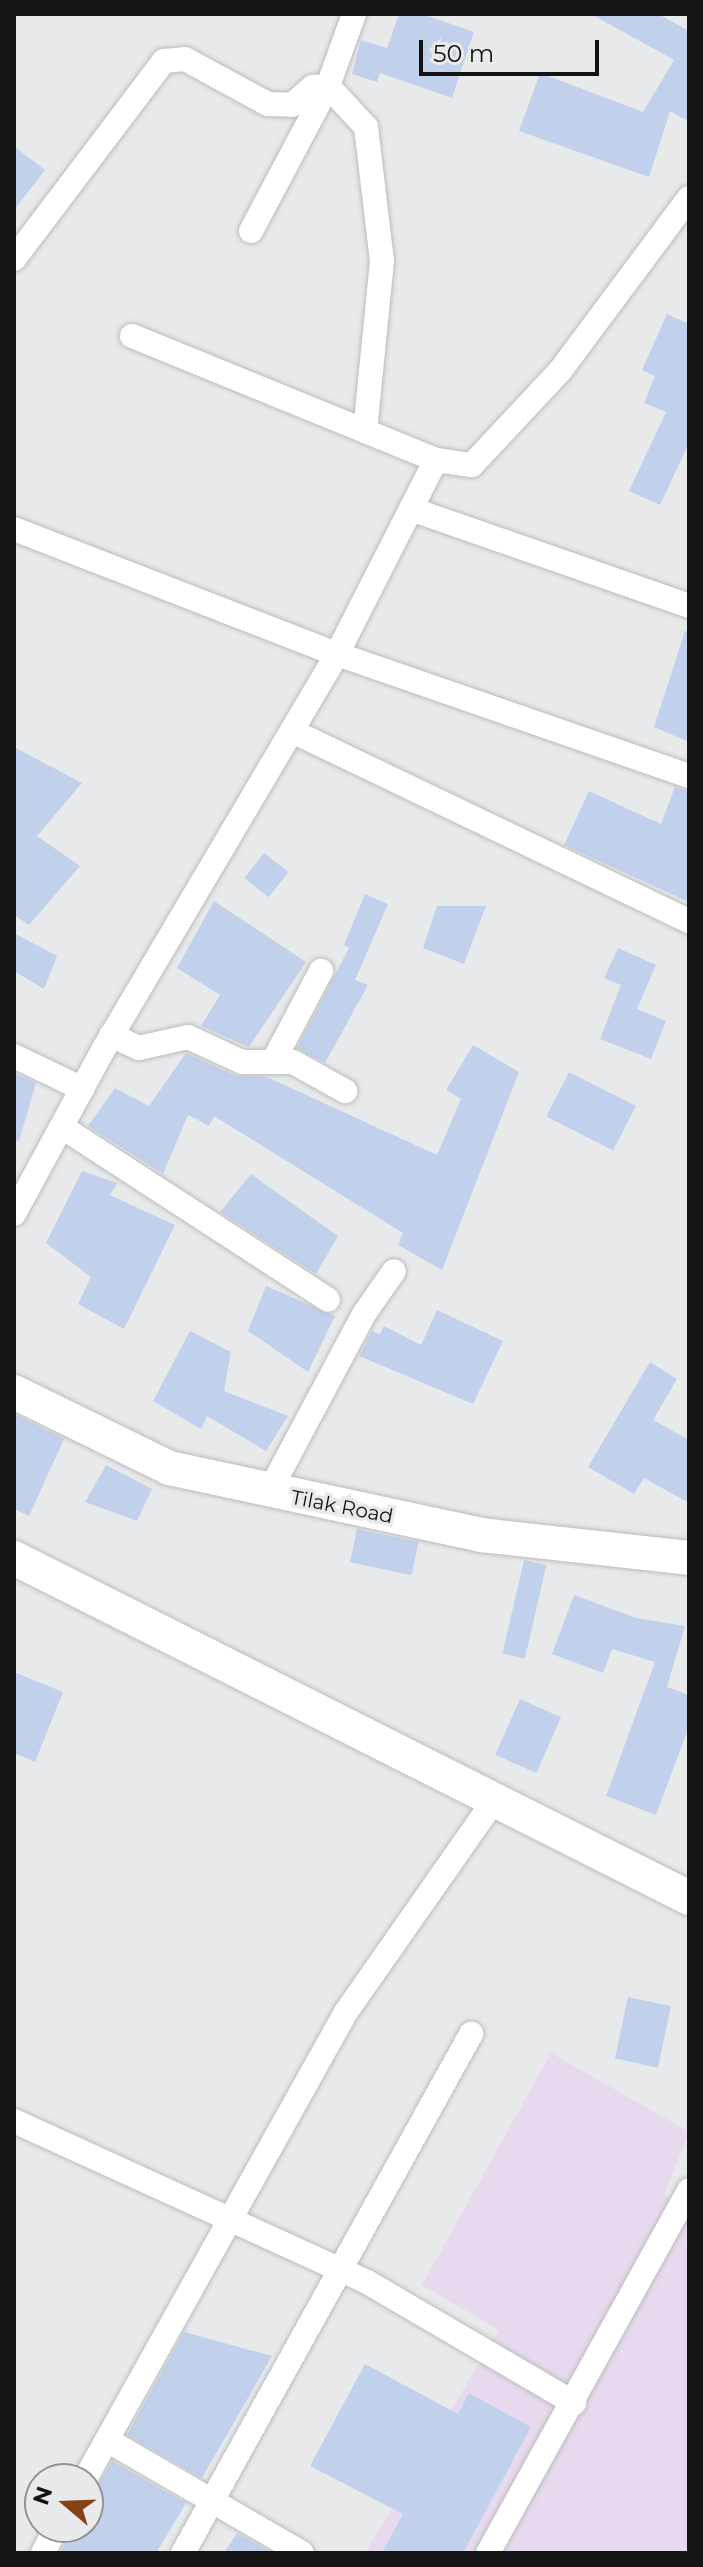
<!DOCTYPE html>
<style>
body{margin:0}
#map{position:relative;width:703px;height:2567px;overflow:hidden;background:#e8e9eb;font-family:Montserrat,sans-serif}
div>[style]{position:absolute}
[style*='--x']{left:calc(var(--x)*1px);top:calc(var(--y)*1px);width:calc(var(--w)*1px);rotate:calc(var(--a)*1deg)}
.education>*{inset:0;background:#e7daee}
.building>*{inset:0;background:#c1d1ec;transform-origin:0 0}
.roads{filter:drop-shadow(0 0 2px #bbbcbd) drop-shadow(0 0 2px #bbbcbd)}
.street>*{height:24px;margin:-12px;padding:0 12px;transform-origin:12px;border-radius:12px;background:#fff}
.secondary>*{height:34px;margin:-17px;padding:0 17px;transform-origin:17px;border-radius:17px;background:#fff}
span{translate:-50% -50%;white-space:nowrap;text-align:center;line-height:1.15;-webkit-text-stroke:7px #e8e9eb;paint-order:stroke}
.street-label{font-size:20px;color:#131313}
.frame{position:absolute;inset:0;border:16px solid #131313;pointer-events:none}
.north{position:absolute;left:24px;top:2463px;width:80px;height:80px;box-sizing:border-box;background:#e8e9eb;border:2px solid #939395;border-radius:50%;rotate:289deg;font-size:22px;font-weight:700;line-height:32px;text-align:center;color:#131313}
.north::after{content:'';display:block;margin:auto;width:28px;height:36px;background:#864217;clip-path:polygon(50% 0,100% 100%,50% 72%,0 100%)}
.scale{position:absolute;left:419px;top:40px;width:180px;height:36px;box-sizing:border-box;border:4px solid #131313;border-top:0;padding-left:10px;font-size:24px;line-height:28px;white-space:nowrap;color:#131313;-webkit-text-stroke:6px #e8e9eb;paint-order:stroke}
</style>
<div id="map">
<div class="education">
<div style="clip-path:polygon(551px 2053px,689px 2132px,664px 2195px,689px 2213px,689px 2553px,365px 2553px,499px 2330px,422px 2285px)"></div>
</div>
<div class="building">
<div style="clip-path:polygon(399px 14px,422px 14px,474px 32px,452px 98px,380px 73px,377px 82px,352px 74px,361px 40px,387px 48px)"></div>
<div style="clip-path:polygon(591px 14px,658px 14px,689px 31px,689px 122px,670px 111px,649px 177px,519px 131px,540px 73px,643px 112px,674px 60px)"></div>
<div style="clip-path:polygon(14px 146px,45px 170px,14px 210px)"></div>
<div style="clip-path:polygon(667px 314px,689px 324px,689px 443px,660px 505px,629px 491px,666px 412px,644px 403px,655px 376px,642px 370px)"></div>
<div style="clip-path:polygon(685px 631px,689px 632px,689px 742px,654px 727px)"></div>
<div style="clip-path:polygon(14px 747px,82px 783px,37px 836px,80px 866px,29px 925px,14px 915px)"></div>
<div style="clip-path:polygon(675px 787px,689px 791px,689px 902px,564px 845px,589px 791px,661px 824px)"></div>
<div style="left:264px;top:853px;width:31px;height:32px;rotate:38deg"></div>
<div style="clip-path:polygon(365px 894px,388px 904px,355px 980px,368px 985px,325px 1063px,297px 1048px,349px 948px,344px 945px)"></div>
<div style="clip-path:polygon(214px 901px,306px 962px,249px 1047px,201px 1026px,220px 995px,177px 968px)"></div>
<div style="clip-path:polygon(437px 906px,486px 906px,464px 964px,423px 948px)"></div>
<div style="clip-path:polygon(14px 933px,57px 956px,44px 989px,14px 971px)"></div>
<div style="clip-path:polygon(618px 948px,656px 965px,637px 1009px,666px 1021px,651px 1059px,600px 1039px,621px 985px,604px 978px)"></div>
<div style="clip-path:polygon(473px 1045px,519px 1072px,442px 1270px,398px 1245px,403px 1233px,214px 1116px,209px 1126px,188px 1115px,163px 1174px,88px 1126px,115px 1088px,149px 1106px,186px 1053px,236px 1076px,267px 1077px,437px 1155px,461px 1099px,446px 1090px)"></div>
<div style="left:569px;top:1072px;width:75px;height:50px;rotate:27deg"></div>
<div style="clip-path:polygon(14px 1073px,36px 1083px,19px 1141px,14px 1140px)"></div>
<div style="clip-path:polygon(82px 1171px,117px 1183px,110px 1195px,175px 1225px,124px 1329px,78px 1304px,91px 1277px,46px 1243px)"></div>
<div style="clip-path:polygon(251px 1174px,338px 1236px,316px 1274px,220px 1212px)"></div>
<div style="clip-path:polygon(266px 1286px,335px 1316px,308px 1372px,248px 1331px)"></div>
<div style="clip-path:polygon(437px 1310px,503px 1341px,473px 1404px,359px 1356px,372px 1331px,380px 1334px,384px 1326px,421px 1345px)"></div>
<div style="clip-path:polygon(190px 1331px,231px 1352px,224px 1391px,288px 1416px,266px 1451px,207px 1416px,201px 1429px,153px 1401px)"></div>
<div style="clip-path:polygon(650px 1362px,677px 1379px,653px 1420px,689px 1440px,689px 1503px,644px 1478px,634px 1494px,588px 1467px)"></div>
<div style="clip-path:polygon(14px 1414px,64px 1439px,29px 1516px,14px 1509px)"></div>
<div style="clip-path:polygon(106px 1465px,152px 1489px,137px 1521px,85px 1502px)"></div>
<div style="left:357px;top:1529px;width:63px;height:34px;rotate:12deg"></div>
<div style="left:524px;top:1560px;width:23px;height:96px;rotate:13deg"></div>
<div style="clip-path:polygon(574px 1595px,636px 1618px,685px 1626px,667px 1687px,689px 1695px,689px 1727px,656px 1815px,606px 1796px,655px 1662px,612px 1649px,603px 1673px,552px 1654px)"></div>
<div style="clip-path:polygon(14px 1672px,63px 1692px,35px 1762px,14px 1753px)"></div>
<div style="left:520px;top:1699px;width:45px;height:61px;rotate:24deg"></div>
<div style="left:628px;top:1997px;width:44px;height:63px;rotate:12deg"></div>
<div style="clip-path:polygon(184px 2332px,272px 2356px,202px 2478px,127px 2435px)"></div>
<div style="clip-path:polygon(365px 2364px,458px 2414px,469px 2393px,531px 2427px,463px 2553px,382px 2553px,403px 2514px,310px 2466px)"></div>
<div style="clip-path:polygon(112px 2461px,186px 2503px,156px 2553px,60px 2553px,74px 2527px,88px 2527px,88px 2501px)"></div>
<div style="clip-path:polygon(237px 2533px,272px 2553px,224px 2553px)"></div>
</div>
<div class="roads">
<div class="street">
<div style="--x:251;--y:231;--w:164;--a:-62"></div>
<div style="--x:328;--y:86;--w:77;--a:-70.1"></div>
<div style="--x:14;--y:259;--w:248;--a:-52.9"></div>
<div style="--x:164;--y:61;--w:21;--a:-5"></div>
<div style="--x:185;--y:59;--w:94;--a:28.5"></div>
<div style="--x:268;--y:104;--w:24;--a:2"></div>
<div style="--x:292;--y:105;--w:28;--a:-41"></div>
<div style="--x:313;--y:87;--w:15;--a:-4"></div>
<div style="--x:328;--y:86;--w:56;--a:47.2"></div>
<div style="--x:366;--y:127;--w:135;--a:83.2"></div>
<div style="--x:382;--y:261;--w:171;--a:95.7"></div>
<div style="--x:132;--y:336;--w:328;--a:22.2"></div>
<div style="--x:411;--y:509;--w:294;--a:19.2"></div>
<div style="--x:14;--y:529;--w:346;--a:21.2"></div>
<div style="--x:337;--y:654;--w:373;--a:19.1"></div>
<div style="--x:292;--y:731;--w:440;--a:25.6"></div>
<div style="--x:111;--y:1035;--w:31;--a:25"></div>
<div style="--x:139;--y:1048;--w:50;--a:-12.7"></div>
<div style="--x:188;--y:1037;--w:60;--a:24.8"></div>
<div style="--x:242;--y:1062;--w:51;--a:0"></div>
<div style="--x:293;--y:1062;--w:60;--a:29.1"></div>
<div style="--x:14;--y:1056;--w:76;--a:25.6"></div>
<div style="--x:274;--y:1060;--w:101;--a:-62.2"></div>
<div style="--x:62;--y:1127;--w:317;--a:33"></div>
<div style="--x:14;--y:1214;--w:187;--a:-61.5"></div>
<div style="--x:103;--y:1050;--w:460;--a:-59.4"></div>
<div style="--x:337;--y:654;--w:218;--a:-63"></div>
<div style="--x:436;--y:460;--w:36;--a:8"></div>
<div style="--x:472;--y:465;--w:129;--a:-46.9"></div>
<div style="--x:560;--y:371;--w:216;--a:-53.3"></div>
<div style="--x:269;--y:1492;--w:202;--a:-61.9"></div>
<div style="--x:364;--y:1314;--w:52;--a:-55.1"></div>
<div style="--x:14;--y:2121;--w:388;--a:24.5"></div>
<div style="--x:367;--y:2282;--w:240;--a:30.3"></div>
<div style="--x:107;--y:2440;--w:225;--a:30.1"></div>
<div style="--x:85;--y:2479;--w:535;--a:-60.8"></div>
<div style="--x:346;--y:2012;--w:260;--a:-55"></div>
<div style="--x:43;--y:2553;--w:30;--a:-62"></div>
<div style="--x:183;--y:2553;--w:594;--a:-60.97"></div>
<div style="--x:488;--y:2553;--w:415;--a:-61"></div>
</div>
<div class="secondary">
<div style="--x:14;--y:1392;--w:173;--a:26.1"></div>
<div style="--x:169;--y:1468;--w:319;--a:12.1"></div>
<div style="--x:481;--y:1535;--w:209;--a:6.3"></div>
<div style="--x:14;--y:1558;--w:756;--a:26.73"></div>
</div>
</div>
<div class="street-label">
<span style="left:342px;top:1507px;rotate:11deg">Tilak Road</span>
</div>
<div class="frame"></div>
<div class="north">N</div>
<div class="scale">50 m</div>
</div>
